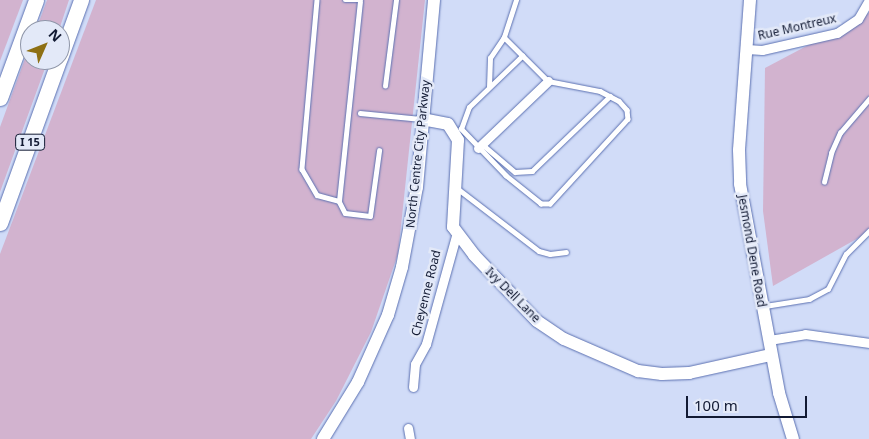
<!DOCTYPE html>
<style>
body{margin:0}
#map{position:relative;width:869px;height:439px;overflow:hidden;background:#d1dcf8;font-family:"Noto Sans",sans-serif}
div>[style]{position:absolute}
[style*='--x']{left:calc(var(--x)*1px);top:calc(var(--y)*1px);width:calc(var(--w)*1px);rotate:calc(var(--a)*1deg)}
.green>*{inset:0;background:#d2b3cf}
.roads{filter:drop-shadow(0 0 1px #5b70b1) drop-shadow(0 0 1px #5b70b1)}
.lane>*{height:4.5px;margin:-2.25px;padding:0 2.25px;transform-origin:2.25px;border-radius:2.25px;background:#fff}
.street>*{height:9px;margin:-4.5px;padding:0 4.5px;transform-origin:4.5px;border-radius:4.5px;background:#fff}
.secondary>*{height:12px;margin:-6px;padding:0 6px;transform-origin:6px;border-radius:6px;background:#fff}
.highway>*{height:15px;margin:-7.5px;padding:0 7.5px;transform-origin:7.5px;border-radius:7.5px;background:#fff}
span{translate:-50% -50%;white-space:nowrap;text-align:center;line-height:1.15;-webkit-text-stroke:5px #e3e9f8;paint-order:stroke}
.shield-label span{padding:1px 4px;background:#e3e9f8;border:1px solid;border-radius:4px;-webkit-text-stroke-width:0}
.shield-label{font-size:11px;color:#121a33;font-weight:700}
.street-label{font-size:12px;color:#121a33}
.north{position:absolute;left:20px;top:20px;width:50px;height:50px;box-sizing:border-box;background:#e3e9f8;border:1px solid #8f96a9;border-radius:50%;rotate:46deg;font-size:14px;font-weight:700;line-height:20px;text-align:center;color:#121a33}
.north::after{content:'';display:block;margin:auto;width:18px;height:22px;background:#8e7014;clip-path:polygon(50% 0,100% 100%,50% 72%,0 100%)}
.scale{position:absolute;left:686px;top:396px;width:121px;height:22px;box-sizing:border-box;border:2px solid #121a33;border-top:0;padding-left:6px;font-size:15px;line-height:18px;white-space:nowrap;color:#121a33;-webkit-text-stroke:4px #e3e9f8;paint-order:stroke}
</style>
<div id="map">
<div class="green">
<div style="clip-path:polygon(0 0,23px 0,0 61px)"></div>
<div style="clip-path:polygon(47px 0,69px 0,59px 30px,36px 30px)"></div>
<div style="clip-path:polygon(96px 0,425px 0,398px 254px,371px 332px,336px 401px,311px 439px,0 439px,0 254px)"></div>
<div style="clip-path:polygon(869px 13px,869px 232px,773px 286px,763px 211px,765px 68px)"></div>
<div style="clip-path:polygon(30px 45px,30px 60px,48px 60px,0 192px,0 127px)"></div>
</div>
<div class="roads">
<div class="lane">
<div style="--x:317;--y:0;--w:170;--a:95.1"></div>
<div style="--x:302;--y:169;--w:30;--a:60"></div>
<div style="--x:317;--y:195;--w:23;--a:15"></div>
<div style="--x:339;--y:201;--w:200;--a:-84"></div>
<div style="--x:345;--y:0;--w:16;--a:0"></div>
<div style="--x:504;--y:37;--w:62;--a:45"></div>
<div style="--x:548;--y:81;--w:53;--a:10.9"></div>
<div style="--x:600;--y:91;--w:21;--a:28"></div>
<div style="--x:619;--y:101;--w:12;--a:48"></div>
<div style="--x:627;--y:110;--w:9;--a:84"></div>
<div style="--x:628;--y:119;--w:115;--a:132.5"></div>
<div style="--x:550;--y:204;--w:9;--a:180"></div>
<div style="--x:541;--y:204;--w:45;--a:-141.3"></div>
<div style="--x:506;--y:176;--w:65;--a:-133.8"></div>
<div style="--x:461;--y:129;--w:23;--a:-70"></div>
<div style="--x:469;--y:107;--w:74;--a:-43.9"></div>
<div style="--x:385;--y:86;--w:87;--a:-82.7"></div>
<div style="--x:489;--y:87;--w:29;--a:-88"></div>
<div style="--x:490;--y:58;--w:25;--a:-56"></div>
<div style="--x:504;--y:37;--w:39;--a:-72"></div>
<div style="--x:360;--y:113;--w:61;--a:5.6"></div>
<div style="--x:482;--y:144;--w:43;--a:40.3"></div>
<div style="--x:515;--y:172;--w:17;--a:-3"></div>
<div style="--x:532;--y:171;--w:108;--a:-43.9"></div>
<div style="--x:824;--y:182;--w:30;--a:-76"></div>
<div style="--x:831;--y:153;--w:22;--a:-66"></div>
<div style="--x:840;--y:133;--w:45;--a:-49.5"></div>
<div style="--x:457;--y:188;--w:103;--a:37.5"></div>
<div style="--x:539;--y:251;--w:11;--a:15"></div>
<div style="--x:550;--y:254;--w:16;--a:-7"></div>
<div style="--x:339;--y:201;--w:13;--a:63"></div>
<div style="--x:345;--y:213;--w:25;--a:7"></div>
<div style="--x:370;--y:216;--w:66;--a:-82.1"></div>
<div style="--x:765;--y:306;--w:45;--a:-9"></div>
<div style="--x:809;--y:299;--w:21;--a:-28"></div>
<div style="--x:828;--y:289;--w:39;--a:-63"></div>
<div style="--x:846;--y:254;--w:33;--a:-45"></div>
</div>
<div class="street">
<div style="--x:747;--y:49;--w:15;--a:4"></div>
<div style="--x:762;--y:50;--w:77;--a:-12.8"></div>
<div style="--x:837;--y:33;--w:25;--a:-34"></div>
<div style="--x:858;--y:19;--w:22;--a:-60"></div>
<div style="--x:478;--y:148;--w:97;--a:-43.7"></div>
<div style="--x:769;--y:340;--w:36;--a:-9"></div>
<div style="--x:805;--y:334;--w:65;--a:8"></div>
<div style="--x:413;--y:387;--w:23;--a:-85"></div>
<div style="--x:415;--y:364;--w:23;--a:-61"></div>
<div style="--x:426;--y:344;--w:116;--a:-74.5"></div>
<div style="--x:408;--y:428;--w:11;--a:80"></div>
</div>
<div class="secondary">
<div style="--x:750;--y:0;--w:150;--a:94.2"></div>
<div style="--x:739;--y:150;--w:34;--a:88"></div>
<div style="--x:740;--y:184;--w:213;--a:79.4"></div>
<div style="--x:779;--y:393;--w:48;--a:73.1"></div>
<div style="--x:422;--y:119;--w:26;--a:11"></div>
<div style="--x:448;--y:124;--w:19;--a:58"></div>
<div style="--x:458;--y:140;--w:87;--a:93.3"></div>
<div style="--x:453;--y:227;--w:35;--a:53"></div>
<div style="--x:474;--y:255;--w:91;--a:46.3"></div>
<div style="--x:537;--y:321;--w:32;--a:34"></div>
<div style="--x:564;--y:339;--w:81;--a:23.4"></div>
<div style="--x:638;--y:371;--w:24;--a:7"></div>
<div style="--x:662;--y:374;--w:27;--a:-2"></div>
<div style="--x:689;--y:373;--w:84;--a:-12.4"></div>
<div style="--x:323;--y:439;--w:67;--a:-58.4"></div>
<div style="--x:358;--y:382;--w:73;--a:-65.9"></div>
<div style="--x:388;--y:315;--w:50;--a:-73.7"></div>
<div style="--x:402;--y:267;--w:81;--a:-79.4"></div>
<div style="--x:417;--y:187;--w:188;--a:-84.8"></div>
</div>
<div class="highway">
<div style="--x:60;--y:58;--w:62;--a:-70.1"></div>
<div style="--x:0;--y:98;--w:104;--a:-69.8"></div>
<div style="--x:0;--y:223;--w:173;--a:-70.1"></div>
</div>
</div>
<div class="shield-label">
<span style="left:30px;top:142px">I 15</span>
</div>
<div class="street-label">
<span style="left:797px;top:27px;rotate:-13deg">Rue Montreux</span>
<span style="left:418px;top:154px;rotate:-84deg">North Centre City Parkway</span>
<span style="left:752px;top:251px;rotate:80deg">Jesmond Dene Road</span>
<span style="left:426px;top:293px;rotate:-76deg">Cheyenne Road</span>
<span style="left:513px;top:295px;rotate:45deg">Ivy Dell Lane</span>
</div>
<div class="north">N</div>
<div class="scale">100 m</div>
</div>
